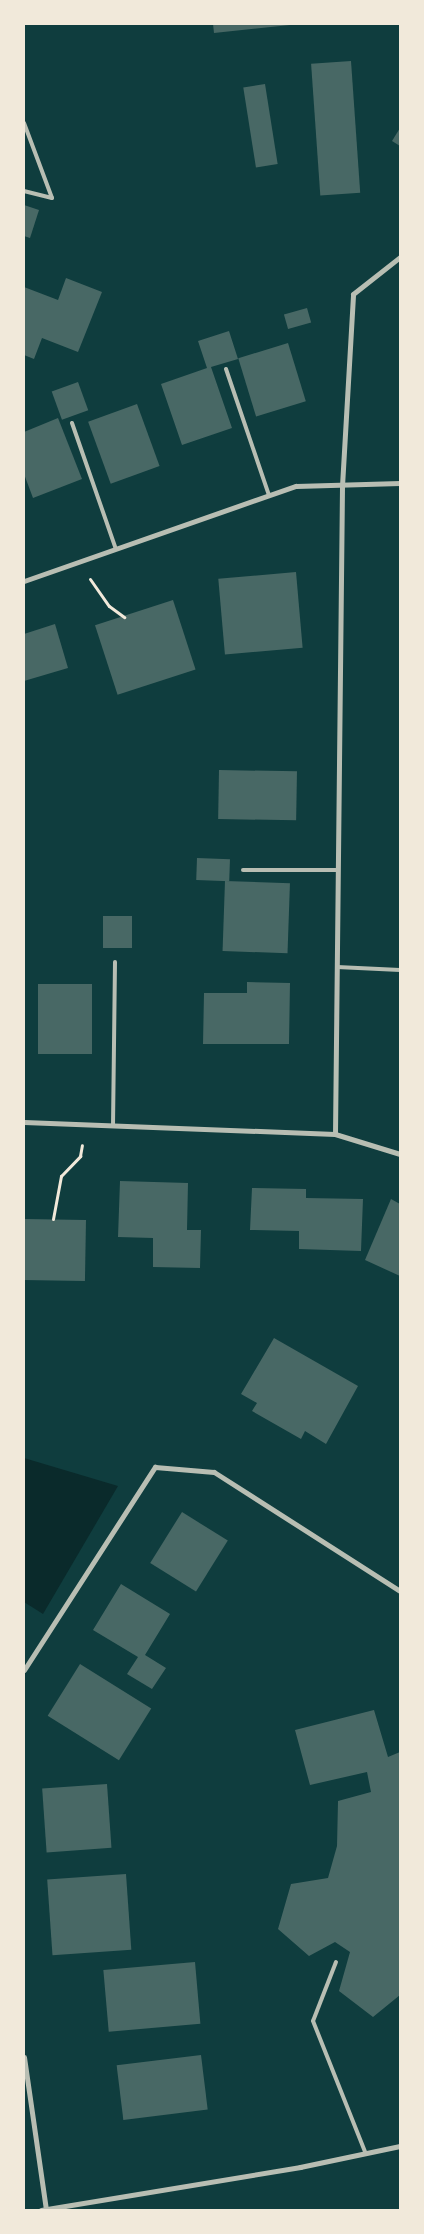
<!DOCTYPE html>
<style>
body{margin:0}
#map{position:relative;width:424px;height:2234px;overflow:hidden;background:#0f3d3e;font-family:"Roboto Condensed",sans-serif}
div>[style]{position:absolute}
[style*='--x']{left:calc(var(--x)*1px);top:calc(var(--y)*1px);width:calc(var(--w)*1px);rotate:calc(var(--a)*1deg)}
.water>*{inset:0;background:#0a2a2b}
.building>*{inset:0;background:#486865;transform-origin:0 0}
.path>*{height:3px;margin:-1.5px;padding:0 1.5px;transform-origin:1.5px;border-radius:1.5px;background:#f1e9da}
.service>*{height:4px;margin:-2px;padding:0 2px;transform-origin:2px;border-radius:2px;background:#b8beb3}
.minor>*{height:5px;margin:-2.5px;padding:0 2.5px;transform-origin:2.5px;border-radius:2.5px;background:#b8beb3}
span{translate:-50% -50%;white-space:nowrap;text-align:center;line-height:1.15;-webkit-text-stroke:5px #f1e9da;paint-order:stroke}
.frame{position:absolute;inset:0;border:25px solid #f1e9da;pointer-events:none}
</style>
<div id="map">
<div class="water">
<div style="clip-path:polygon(24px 1458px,118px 1486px,43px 1614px,24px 1602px)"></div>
</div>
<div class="building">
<div style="clip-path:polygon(213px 24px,290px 24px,290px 25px,214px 33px)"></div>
<div style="left:351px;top:61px;width:132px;height:40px;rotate:86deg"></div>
<div style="left:265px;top:84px;width:81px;height:22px;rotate:81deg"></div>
<div style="clip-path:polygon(400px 128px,400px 146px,392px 141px)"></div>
<div style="clip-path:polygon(24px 205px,39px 210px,30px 238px,24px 236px)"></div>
<div style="clip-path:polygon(66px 278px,102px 292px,78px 352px,42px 338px,34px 359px,24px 355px,24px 287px,58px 300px)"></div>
<div style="left:307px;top:308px;width:15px;height:24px;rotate:74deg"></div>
<div style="clip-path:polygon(229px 331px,238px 359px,211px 367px,232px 428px,182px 445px,161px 384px,207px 368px,198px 341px)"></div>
<div style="left:288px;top:343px;width:61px;height:52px;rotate:73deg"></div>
<div style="left:78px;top:382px;width:30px;height:28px;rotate:70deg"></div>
<div style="left:137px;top:404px;width:66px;height:52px;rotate:70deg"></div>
<div style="clip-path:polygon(58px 418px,82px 479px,33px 498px,24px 474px,24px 432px)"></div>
<div style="left:296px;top:572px;width:76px;height:78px;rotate:85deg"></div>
<div style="left:173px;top:600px;width:73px;height:82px;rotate:72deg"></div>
<div style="clip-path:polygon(55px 624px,68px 668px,24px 681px,24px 634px)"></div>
<div style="left:219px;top:770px;width:78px;height:49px;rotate:1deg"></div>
<div style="left:197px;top:858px;width:33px;height:22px;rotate:2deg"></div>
<div style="left:225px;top:881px;width:65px;height:70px;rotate:2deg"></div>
<div style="left:103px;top:916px;width:29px;height:32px"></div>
<div style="clip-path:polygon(247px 982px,290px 983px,289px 1044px,203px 1044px,204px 993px,247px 993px)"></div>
<div style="left:38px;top:984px;width:54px;height:70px"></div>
<div style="clip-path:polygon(120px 1181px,188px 1183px,187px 1230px,201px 1230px,200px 1268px,153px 1267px,153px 1238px,118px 1237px)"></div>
<div style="clip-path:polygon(252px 1188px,306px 1189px,306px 1198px,363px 1199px,361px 1251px,299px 1249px,299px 1231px,250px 1230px)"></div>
<div style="clip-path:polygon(391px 1199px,400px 1204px,400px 1276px,365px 1260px)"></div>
<div style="left:24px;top:1219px;width:62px;height:61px;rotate:1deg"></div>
<div style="clip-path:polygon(274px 1338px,358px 1386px,326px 1444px,305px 1431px,301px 1439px,252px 1411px,257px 1403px,241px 1394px)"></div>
<div style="left:182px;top:1512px;width:54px;height:60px;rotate:32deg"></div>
<div style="clip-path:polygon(121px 1584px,170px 1614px,145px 1655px,166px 1668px,152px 1689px,127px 1674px,138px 1657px,93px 1630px)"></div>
<div style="left:80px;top:1664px;width:84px;height:61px;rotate:32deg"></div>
<div style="clip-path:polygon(374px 1710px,388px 1757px,400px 1752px,400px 1995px,373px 2017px,339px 1991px,350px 1952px,335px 1942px,309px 1956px,278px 1929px,291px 1884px,328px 1878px,337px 1846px,338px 1801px,371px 1792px,367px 1772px,310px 1785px,295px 1730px)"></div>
<div style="left:107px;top:1784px;width:64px;height:65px;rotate:86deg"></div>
<div style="left:126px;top:1874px;width:76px;height:79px;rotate:86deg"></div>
<div style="left:195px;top:1962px;width:62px;height:92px;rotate:85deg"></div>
<div style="left:201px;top:2055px;width:55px;height:85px;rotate:83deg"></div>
</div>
<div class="path">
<div style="--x:90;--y:579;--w:33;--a:55"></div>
<div style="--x:109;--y:606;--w:19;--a:36"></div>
<div style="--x:53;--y:1219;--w:44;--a:-79.5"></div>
<div style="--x:61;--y:1176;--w:28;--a:-46"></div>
<div style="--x:80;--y:1156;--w:11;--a:-80"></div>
</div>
<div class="service">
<div style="--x:24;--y:123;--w:80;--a:69.5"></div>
<div style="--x:52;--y:198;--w:29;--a:-166"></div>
<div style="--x:226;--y:369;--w:133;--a:71.2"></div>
<div style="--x:72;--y:423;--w:133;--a:70.8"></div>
<div style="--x:243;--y:870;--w:95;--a:0"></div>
<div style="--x:337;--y:967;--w:63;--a:2.7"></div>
<div style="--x:113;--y:1126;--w:164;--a:-89.3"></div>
<div style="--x:336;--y:1962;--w:63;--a:111.3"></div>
<div style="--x:313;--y:2021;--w:141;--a:68.3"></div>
</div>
<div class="minor">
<div style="--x:24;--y:581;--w:288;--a:-19.3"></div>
<div style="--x:296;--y:486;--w:104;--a:-1.7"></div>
<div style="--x:24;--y:1122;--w:311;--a:2.2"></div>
<div style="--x:335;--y:1134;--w:68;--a:17.1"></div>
<div style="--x:335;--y:1134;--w:648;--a:-89.38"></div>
<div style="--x:342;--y:486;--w:192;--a:-86.7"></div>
<div style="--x:353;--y:294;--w:60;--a:-38.2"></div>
<div style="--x:24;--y:1670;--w:242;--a:-57.2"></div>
<div style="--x:155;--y:1467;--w:59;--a:4.8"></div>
<div style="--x:214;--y:1472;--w:221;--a:32.6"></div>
<div style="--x:24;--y:2057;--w:154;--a:81.8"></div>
<div style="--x:41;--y:2210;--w:263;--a:-9.4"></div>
<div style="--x:300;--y:2167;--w:102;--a:-11.9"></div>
</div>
<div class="frame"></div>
</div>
